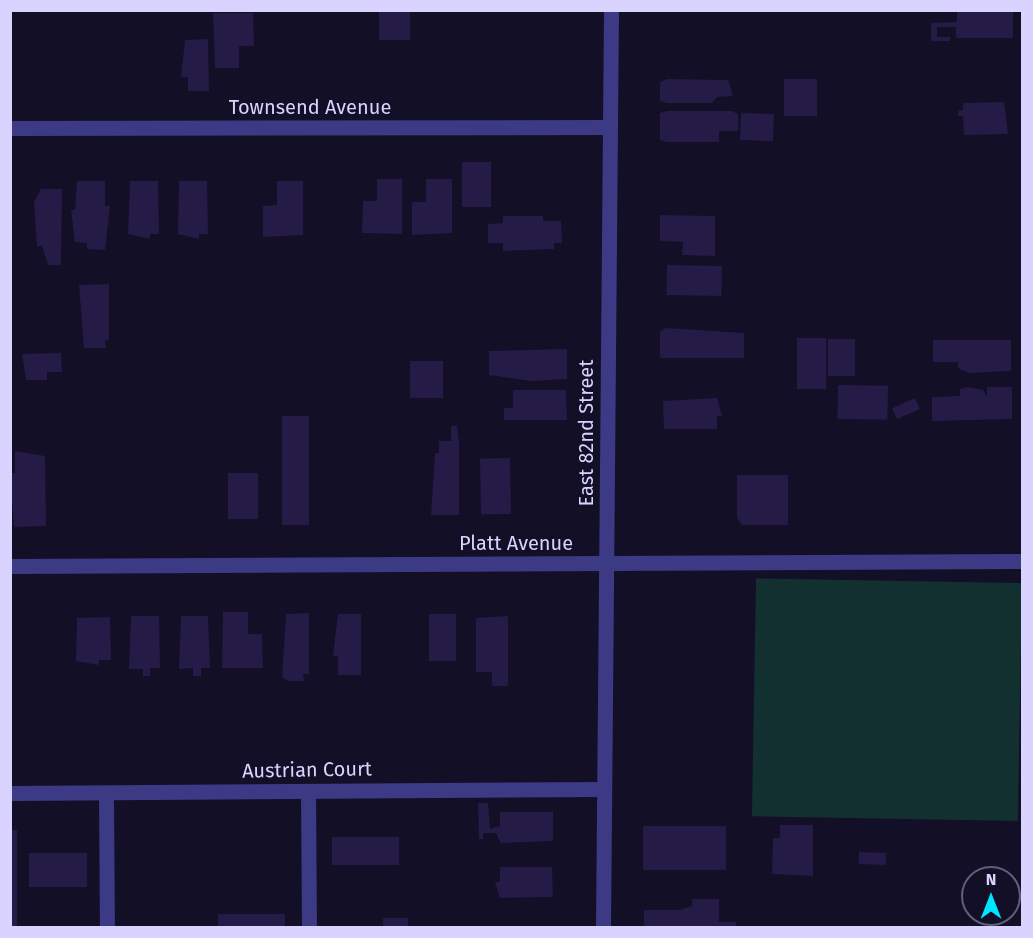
<!DOCTYPE html>
<style>
body{margin:0}
#map{position:relative;width:1033px;height:938px;overflow:hidden;background:#130f26;font-family:"Fira Sans",sans-serif}
div>[style]{position:absolute}
[style*='--x']{left:calc(var(--x)*1px);top:calc(var(--y)*1px);width:calc(var(--w)*1px);rotate:calc(var(--a)*1deg)}
.green>*{inset:0;background:#12302f;transform-origin:0 0}
.building>*{inset:0;background:#241b47;transform-origin:0 0}
.minor>*{height:15px;margin:-7.5px;padding:0 7.5px;transform-origin:7.5px;border-radius:7.5px;background:#3d3a85}
span{translate:-50% -50%;white-space:nowrap;text-align:center;line-height:1.15;-webkit-text-stroke:4.5px #130f26;paint-order:stroke}
.street-label{font-size:20px;color:#d9d4ff}
.frame{position:absolute;inset:0;border:12px solid #d9d4ff;pointer-events:none}
.north{position:absolute;left:961px;top:866px;width:60px;height:60px;box-sizing:border-box;background:#130f26;border:2px solid #625e7d;border-radius:50%;rotate:0deg;font-size:16px;font-weight:700;line-height:24px;text-align:center;color:#d9d4ff}
.north::after{content:'';display:block;margin:auto;width:21px;height:27px;background:#00e5ff;clip-path:polygon(50% 0,100% 100%,50% 72%,0 100%)}
</style>
<div id="map">
<div class="green">
<div style="left:1022px;top:583px;width:238px;height:266px;rotate:91deg"></div>
</div>
<div class="building">
<div style="left:379px;top:10px;width:31px;height:30px"></div>
<div style="clip-path:polygon(957px 10px,1013px 10px,1013px 38px,956px 38px,956px 27px,937px 27px,937px 37px,950px 37px,950px 41px,931px 41px,931px 23px,957px 22px)"></div>
<div style="clip-path:polygon(213px 13px,253px 13px,254px 46px,239px 46px,239px 68px,215px 68px)"></div>
<div style="clip-path:polygon(208px 39px,209px 91px,188px 91px,188px 77px,181px 77px,185px 40px)"></div>
<div style="clip-path:polygon(667px 79px,728px 80px,733px 96px,717px 97px,712px 103px,667px 103px,660px 101px,660px 82px)"></div>
<div style="left:784px;top:79px;width:33px;height:37px"></div>
<div style="clip-path:polygon(1004px 102px,1008px 134px,964px 135px,963px 116px,958px 116px,958px 111px,963px 110px,963px 103px)"></div>
<div style="clip-path:polygon(667px 111px,733px 111px,738px 115px,738px 131px,719px 131px,719px 142px,667px 142px,660px 140px,660px 113px)"></div>
<div style="left:741px;top:113px;width:33px;height:27px;rotate:2deg"></div>
<div style="left:462px;top:162px;width:29px;height:45px"></div>
<div style="clip-path:polygon(377px 179px,402px 179px,402px 234px,362px 233px,363px 201px,377px 201px)"></div>
<div style="clip-path:polygon(426px 179px,452px 179px,452px 233px,412px 235px,412px 202px,426px 202px)"></div>
<div style="clip-path:polygon(77px 181px,105px 181px,105px 206px,110px 206px,105px 250px,87px 249px,87px 243px,75px 242px,71px 210px,75px 210px)"></div>
<div style="clip-path:polygon(130px 181px,158px 181px,159px 234px,150px 234px,150px 239px,128px 234px)"></div>
<div style="clip-path:polygon(179px 181px,207px 181px,208px 234px,199px 234px,199px 239px,178px 234px)"></div>
<div style="clip-path:polygon(277px 181px,303px 181px,303px 235px,263px 237px,263px 206px,277px 205px)"></div>
<div style="clip-path:polygon(41px 189px,62px 189px,61px 265px,48px 265px,42px 246px,37px 246px,34px 202px)"></div>
<div style="clip-path:polygon(660px 215px,715px 216px,715px 256px,682px 255px,683px 242px,660px 241px)"></div>
<div style="clip-path:polygon(503px 216px,543px 216px,543px 221px,561px 221px,562px 243px,554px 243px,554px 249px,503px 251px,503px 243px,488px 243px,488px 224px,503px 223px)"></div>
<div style="left:667px;top:265px;width:55px;height:30px;rotate:1deg"></div>
<div style="clip-path:polygon(109px 284px,109px 340px,105px 340px,106px 348px,84px 348px,79px 285px)"></div>
<div style="clip-path:polygon(666px 328px,744px 333px,744px 358px,660px 358px,660px 331px)"></div>
<div style="left:797px;top:338px;width:29px;height:51px"></div>
<div style="left:855px;top:339px;width:37px;height:27px;rotate:90deg"></div>
<div style="clip-path:polygon(933px 340px,1011px 340px,1011px 371px,969px 373px,958px 368px,958px 362px,933px 362px)"></div>
<div style="clip-path:polygon(567px 349px,567px 379px,532px 381px,489px 375px,489px 351px)"></div>
<div style="clip-path:polygon(61px 353px,62px 372px,47px 372px,47px 380px,26px 380px,22px 354px)"></div>
<div style="left:410px;top:361px;width:33px;height:37px"></div>
<div style="left:838px;top:385px;width:50px;height:34px;rotate:1deg"></div>
<div style="clip-path:polygon(968px 387px,983px 390px,987px 397px,987px 387px,1012px 387px,1012px 419px,932px 421px,932px 397px,960px 396px,960px 389px)"></div>
<div style="clip-path:polygon(513px 390px,566px 390px,567px 420px,504px 420px,504px 408px,513px 408px)"></div>
<div style="clip-path:polygon(717px 398px,722px 416px,717px 416px,717px 429px,664px 429px,663px 401px)"></div>
<div style="left:915px;top:398px;width:12px;height:25px;rotate:66deg"></div>
<div style="left:309px;top:416px;width:109px;height:27px;rotate:90deg"></div>
<div style="clip-path:polygon(451px 426px,457px 426px,459px 441px,459px 515px,431px 515px,435px 453px,439px 453px,439px 441px,451px 441px)"></div>
<div style="clip-path:polygon(15px 451px,45px 456px,46px 526px,14px 527px,10px 473px,15px 473px)"></div>
<div style="left:510px;top:458px;width:56px;height:30px;rotate:89deg"></div>
<div style="left:228px;top:473px;width:30px;height:46px"></div>
<div style="clip-path:polygon(737px 475px,788px 475px,788px 525px,742px 525px,737px 518px)"></div>
<div style="clip-path:polygon(223px 612px,248px 612px,248px 634px,262px 634px,263px 668px,222px 668px)"></div>
<div style="clip-path:polygon(309px 613px,309px 674px,303px 674px,304px 681px,288px 681px,282px 677px,286px 614px)"></div>
<div style="clip-path:polygon(338px 614px,361px 614px,361px 675px,338px 675px,338px 656px,333px 656px)"></div>
<div style="left:429px;top:614px;width:27px;height:47px"></div>
<div style="clip-path:polygon(131px 616px,159px 616px,160px 668px,150px 668px,150px 676px,143px 676px,143px 669px,129px 669px)"></div>
<div style="clip-path:polygon(181px 616px,208px 616px,210px 668px,201px 668px,201px 676px,193px 676px,193px 668px,179px 669px)"></div>
<div style="clip-path:polygon(508px 616px,508px 686px,492px 686px,492px 672px,476px 672px,476px 618px)"></div>
<div style="clip-path:polygon(110px 617px,111px 660px,99px 660px,99px 665px,76px 661px,77px 618px)"></div>
<div style="clip-path:polygon(478px 803px,488px 803px,490px 829px,500px 826px,500px 812px,553px 812px,553px 841px,501px 843px,496px 833px,483px 833px,483px 839px,479px 839px)"></div>
<div style="clip-path:polygon(780px 825px,813px 825px,813px 876px,772px 874px,773px 838px,780px 838px)"></div>
<div style="left:643px;top:826px;width:83px;height:44px"></div>
<div style="left:10px;top:830px;width:7px;height:98px"></div>
<div style="left:399px;top:837px;width:28px;height:67px;rotate:90deg"></div>
<div style="left:859px;top:852px;width:27px;height:12px;rotate:2deg"></div>
<div style="left:87px;top:853px;width:34px;height:58px;rotate:90deg"></div>
<div style="clip-path:polygon(500px 867px,552px 867px,553px 897px,500px 898px,495px 882px,500px 882px)"></div>
<div style="clip-path:polygon(692px 899px,719px 899px,719px 922px,736px 922px,736px 928px,644px 927px,644px 910px,680px 910px,692px 906px)"></div>
<div style="left:218px;top:914px;width:67px;height:14px"></div>
<div style="left:408px;top:918px;width:10px;height:25px;rotate:90deg"></div>
</div>
<div class="minor">
<div style="--x:10;--y:128;--w:600;--a:-0.1"></div>
<div style="--x:10;--y:566;--w:1012;--a:-0.28"></div>
<div style="--x:308;--y:791;--w:137;--a:89.6"></div>
<div style="--x:10;--y:793;--w:594;--a:-0.39"></div>
<div style="--x:106;--y:794;--w:134;--a:89.6"></div>
<div style="--x:603;--y:928;--w:918;--a:-89.5"></div>
</div>
<div class="street-label">
<span style="left:310px;top:107px">Townsend Avenue</span>
<span style="left:586px;top:433px;rotate:-90deg">East 82nd Street</span>
<span style="left:516px;top:543px">Platt Avenue</span>
<span style="left:307px;top:770px;rotate:-1deg">Austrian Court</span>
</div>
<div class="frame"></div>
<div class="north">N</div>
</div>
